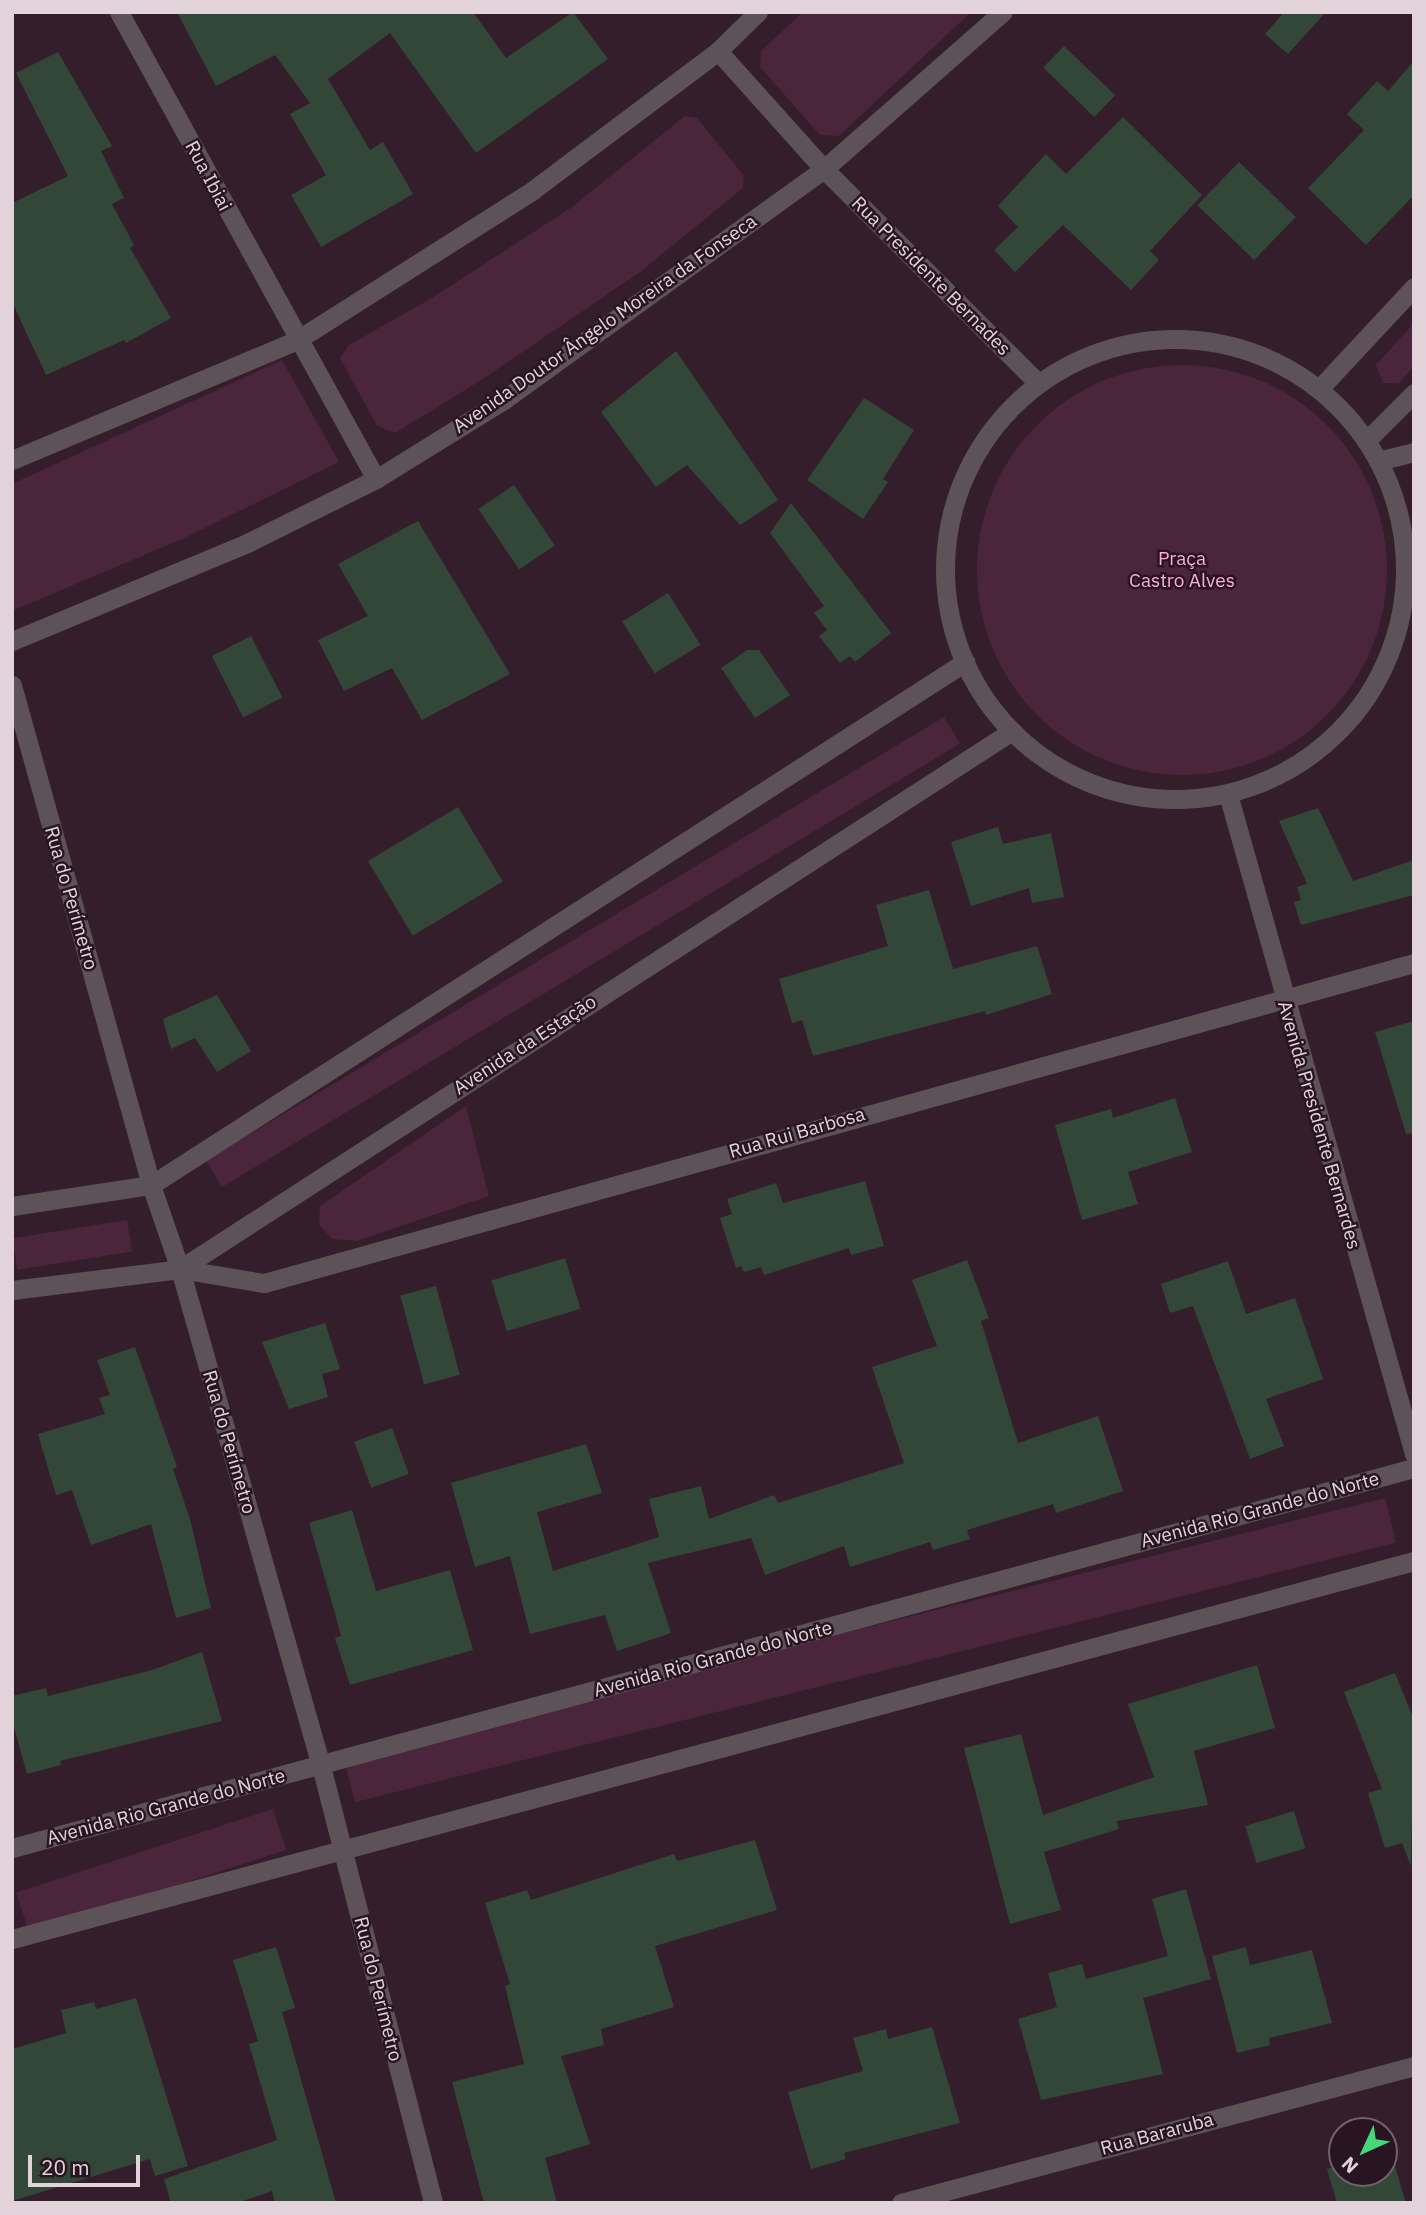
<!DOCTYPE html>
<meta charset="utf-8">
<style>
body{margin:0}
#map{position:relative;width:1426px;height:2215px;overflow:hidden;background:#341e2b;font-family:"IBM Plex Sans",sans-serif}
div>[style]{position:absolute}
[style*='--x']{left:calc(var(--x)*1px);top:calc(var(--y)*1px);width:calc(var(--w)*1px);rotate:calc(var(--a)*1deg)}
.green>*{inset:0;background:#4a253c;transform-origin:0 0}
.round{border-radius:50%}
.building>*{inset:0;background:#324737;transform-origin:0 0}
.minor>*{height:19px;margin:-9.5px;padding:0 9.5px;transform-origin:9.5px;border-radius:9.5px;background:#5d5258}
.tertiary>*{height:19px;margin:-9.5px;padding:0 9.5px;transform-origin:9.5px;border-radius:9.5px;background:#5d5258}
.tertiary>.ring{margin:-9.5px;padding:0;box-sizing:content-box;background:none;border:19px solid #5d5258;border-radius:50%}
span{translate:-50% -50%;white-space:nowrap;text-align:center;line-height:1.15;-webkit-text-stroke:5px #291522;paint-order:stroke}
.street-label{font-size:19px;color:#e2d3db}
.park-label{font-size:19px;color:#fdabdd}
.frame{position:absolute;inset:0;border:14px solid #e2d3db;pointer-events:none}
.north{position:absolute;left:1328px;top:2117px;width:70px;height:70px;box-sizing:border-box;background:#291522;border:2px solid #73616c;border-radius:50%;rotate:225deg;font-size:19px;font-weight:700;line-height:28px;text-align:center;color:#e2d3db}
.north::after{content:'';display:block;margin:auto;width:24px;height:32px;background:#45d77a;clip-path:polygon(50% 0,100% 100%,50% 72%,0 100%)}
.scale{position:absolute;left:28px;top:2155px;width:112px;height:32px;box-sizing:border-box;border:4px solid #e2d3db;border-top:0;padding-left:9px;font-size:21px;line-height:24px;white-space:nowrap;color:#e2d3db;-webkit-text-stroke:5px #291522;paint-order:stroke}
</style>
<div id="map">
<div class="green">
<div style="clip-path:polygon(803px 12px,971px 12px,839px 136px,820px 135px,760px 67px,761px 51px)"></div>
<div style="clip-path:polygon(685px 116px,697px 118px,744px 176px,743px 188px,640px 272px,483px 379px,395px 433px,377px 426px,340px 358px,349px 345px,432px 298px,572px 207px)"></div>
<div style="clip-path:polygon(1414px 323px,1414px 366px,1399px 383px,1383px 383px,1376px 365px)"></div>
<div style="clip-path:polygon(282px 360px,339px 462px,182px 539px,12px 611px,12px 484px)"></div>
<div class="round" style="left:977px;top:365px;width:410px;height:410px"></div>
<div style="left:944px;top:717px;width:31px;height:861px;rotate:59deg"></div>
<div style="clip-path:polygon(466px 1106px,489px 1196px,357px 1241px,332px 1239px,319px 1224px,320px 1206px)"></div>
<div style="left:127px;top:1220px;width:32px;height:116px;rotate:81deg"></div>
<div style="left:1385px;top:1498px;width:46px;height:1073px;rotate:76deg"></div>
<div style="left:273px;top:1809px;width:43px;height:270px;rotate:72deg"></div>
</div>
<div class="building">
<div style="clip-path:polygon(177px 12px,473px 12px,506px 58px,573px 12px,608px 59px,476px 153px,390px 33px,328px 79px,370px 150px,383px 142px,413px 194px,321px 247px,291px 195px,326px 175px,290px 114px,310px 103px,275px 55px,216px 86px)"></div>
<div style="clip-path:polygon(1284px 12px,1326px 12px,1288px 54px,1265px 34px)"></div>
<div style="left:1064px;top:46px;width:71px;height:30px;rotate:44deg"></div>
<div style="clip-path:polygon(58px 52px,112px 146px,101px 151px,124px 198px,112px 204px,134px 245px,130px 248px,171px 318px,126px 343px,124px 340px,46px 375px,12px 302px,12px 203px,68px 176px,16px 73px)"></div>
<div style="clip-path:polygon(1414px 61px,1414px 195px,1366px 245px,1308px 188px,1364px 130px,1347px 114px,1377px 81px,1388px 91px)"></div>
<div style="clip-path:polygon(1123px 117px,1202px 195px,1150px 251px,1159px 260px,1131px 290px,1063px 225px,1015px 272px,994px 250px,1018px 227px,998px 206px,1046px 154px,1066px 174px)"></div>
<div style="left:1239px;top:162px;width:79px;height:60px;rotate:44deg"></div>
<div style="clip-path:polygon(676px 351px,778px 500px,740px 525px,687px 465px,656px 487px,601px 412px)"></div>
<div style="clip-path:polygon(864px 398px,914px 430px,883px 479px,888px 482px,863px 519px,807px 480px)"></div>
<div style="left:514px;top:485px;width:73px;height:43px;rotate:56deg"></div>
<div style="clip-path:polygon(791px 503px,891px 633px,855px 662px,850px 656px,840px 663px,819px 636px,827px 630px,814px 613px,824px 606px,770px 533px)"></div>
<div style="clip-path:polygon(418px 521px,510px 674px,422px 720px,392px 668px,344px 691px,318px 640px,368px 616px,338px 564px)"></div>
<div style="left:668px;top:593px;width:61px;height:54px;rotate:58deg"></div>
<div style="left:251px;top:636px;width:69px;height:44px;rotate:63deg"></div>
<div style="clip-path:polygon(747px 650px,759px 650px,790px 695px,755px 718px,721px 668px)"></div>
<div style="left:458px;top:807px;width:87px;height:105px;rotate:59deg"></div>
<div style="clip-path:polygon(1318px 808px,1353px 881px,1414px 860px,1414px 895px,1301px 925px,1294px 902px,1301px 900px,1297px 887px,1307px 884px,1279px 821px)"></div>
<div style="clip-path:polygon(998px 827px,1003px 844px,1051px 833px,1064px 897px,1032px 903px,1029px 888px,971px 906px,951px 842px)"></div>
<div style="clip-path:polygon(929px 890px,953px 969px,1037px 946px,1052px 994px,986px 1015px,985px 1011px,813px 1056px,802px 1020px,792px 1023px,779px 979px,888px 946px,876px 905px)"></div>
<div style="clip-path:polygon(217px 995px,251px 1051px,217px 1072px,195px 1038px,171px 1049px,163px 1019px)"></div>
<div style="clip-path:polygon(1414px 1021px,1414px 1133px,1406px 1134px,1375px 1032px)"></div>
<div style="clip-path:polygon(1175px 1098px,1192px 1152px,1128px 1172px,1138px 1204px,1082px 1220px,1055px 1125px,1111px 1109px,1113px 1118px)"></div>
<div style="clip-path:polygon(865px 1181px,884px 1246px,851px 1255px,849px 1248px,764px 1275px,761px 1267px,744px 1272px,741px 1266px,736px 1268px,720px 1218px,732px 1214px,727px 1199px,776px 1183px,783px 1203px)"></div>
<div style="left:565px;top:1258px;width:53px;height:77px;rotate:73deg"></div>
<div style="clip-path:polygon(967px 1260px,989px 1318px,981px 1321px,1018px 1443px,1098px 1416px,1123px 1491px,1056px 1513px,1053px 1504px,967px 1530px,970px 1539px,933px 1550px,930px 1542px,850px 1567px,844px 1546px,765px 1575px,751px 1538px,648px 1563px,671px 1633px,617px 1651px,605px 1615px,530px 1634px,510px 1556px,475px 1567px,451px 1483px,586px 1444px,602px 1493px,537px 1512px,553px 1571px,659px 1537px,649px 1499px,701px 1486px,709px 1519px,774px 1495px,778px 1503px,904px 1463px,872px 1367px,937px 1346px,912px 1280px)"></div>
<div style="clip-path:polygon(1228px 1261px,1246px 1314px,1295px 1298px,1323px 1379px,1266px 1399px,1284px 1446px,1250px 1459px,1193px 1306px,1170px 1313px,1161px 1284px)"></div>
<div style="left:436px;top:1286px;width:92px;height:37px;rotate:75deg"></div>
<div style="clip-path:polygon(325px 1323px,340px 1369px,322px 1374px,328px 1397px,289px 1409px,262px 1342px)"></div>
<div style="clip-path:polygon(135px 1347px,177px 1467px,173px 1469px,190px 1519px,211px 1608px,176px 1618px,151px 1524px,91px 1545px,72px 1490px,56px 1495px,38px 1434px,105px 1414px,99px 1398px,110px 1395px,97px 1360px)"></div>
<div style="left:392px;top:1428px;width:49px;height:40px;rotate:70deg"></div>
<div style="clip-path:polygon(352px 1510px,376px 1591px,450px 1570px,473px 1650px,350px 1685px,335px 1638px,341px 1636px,334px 1610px,309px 1523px)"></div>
<div style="clip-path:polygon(202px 1652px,222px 1721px,60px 1761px,61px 1765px,27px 1774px,12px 1720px,12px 1696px,46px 1688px,48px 1696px,152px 1670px)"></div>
<div style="clip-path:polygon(1257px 1665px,1275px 1728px,1194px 1751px,1208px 1805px,1117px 1821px,1119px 1829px,1044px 1852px,1061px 1910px,1010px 1924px,964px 1748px,1021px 1734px,1043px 1815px,1154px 1777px,1128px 1704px)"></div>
<div style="clip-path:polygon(1395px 1673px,1414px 1720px,1411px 1866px,1402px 1843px,1385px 1848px,1368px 1793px,1382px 1789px,1344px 1692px)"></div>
<div style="left:1294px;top:1811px;width:39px;height:51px;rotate:73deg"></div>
<div style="clip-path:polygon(755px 1840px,777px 1910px,655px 1946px,674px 2007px,601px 2029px,604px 2045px,561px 2056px,590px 2144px,545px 2158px,557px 2203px,484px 2203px,452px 2082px,524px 2064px,505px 1986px,510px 1984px,485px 1903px,527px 1890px,531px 1900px,674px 1854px,677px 1861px)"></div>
<div style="clip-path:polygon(1186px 1889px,1211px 1979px,1143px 1998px,1163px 2074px,1041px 2100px,1018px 2019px,1057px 2007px,1048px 1973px,1082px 1964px,1086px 1979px,1168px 1956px,1152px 1899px)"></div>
<div style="clip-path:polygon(276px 1947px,295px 2008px,282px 2012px,336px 2203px,275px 2203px,272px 2191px,237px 2203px,171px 2203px,164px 2179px,277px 2140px,249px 2044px,258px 2041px,233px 1960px)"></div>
<div style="clip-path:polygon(1246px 1947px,1250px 1965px,1312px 1950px,1332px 2023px,1269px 2038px,1270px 2045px,1237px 2053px,1212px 1956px)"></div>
<div style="clip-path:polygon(136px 1998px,188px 2166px,155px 2176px,150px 2159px,12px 2201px,12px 2049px,66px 2033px,61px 2010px,94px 2002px,96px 2009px)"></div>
<div style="clip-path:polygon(932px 2027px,960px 2123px,844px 2153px,846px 2159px,811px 2169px,788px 2092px,863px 2071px,853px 2038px,886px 2029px,888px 2039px)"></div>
<div style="clip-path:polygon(1390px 2150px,1406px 2203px,1337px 2203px,1327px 2169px,1342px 2165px,1342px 2173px,1384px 2173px,1384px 2152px)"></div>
</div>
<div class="minor">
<div style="--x:119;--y:12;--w:533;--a:61.18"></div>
<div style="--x:718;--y:51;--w:159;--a:48.1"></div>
<div style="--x:824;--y:169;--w:303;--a:45"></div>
<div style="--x:1378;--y:461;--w:37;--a:-14"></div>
<div style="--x:12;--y:685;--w:519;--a:74.46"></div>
<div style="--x:151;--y:1185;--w:89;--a:71"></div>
<div style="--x:180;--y:1269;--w:517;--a:74.16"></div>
<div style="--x:321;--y:1766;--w:451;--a:75.6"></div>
<div style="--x:1228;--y:794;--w:686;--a:74.26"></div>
<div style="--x:180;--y:1269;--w:85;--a:9.5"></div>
<div style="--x:264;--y:1283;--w:1194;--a:-15.55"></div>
<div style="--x:901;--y:2203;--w:531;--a:-14.95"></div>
</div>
<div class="tertiary">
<div class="ring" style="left:945px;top:339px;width:441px;height:441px"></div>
<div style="--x:1319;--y:389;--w:139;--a:-47"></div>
<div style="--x:1366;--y:441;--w:68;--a:-45"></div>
<div style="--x:12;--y:460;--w:309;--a:-22.8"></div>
<div style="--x:297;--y:340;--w:280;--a:-32.4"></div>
<div style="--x:533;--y:190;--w:231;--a:-36.9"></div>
<div style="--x:718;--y:51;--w:56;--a:-44.3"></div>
<div style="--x:12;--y:641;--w:255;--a:-22.6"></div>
<div style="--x:247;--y:543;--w:144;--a:-26.4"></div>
<div style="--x:376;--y:479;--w:152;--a:-31.8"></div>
<div style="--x:505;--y:399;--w:393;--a:-35.8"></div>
<div style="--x:824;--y:169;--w:238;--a:-41.3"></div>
<div style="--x:12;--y:1206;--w:141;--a:-8.6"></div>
<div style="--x:151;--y:1185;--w:968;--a:-32.72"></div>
<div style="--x:12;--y:1290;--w:169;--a:-7.1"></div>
<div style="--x:180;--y:1269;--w:991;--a:-32.89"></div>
<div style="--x:12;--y:1848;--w:1453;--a:-15.17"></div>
<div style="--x:12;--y:1939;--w:1452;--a:-15.09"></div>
</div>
<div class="street-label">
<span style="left:208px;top:176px;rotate:62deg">Rua Ibiai</span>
<span style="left:931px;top:276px;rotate:45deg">Rua Presidente Bernades</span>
<span style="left:605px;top:324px;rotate:-35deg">Avenida Doutor Ângelo Moreira da Fonseca</span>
<span style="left:71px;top:898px;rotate:74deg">Rua do Perímetro</span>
<span style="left:525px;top:1045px;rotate:-33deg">Avenida da Estação</span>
<span style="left:1319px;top:1125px;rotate:74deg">Avenida Presidente Bernardes</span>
<span style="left:797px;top:1133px;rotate:-16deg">Rua Rui Barbosa</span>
<span style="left:229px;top:1442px;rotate:74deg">Rua do Perímetro</span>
<span style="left:1260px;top:1510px;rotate:-15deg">Avenida Rio Grande do Norte</span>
<span style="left:713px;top:1659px;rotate:-15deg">Avenida Rio Grande do Norte</span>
<span style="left:166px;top:1807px;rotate:-15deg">Avenida Rio Grande do Norte</span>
<span style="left:378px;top:1989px;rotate:76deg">Rua do Perímetro</span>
<span style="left:1157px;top:2134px;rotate:-15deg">Rua Bararuba</span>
</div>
<div class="park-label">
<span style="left:1182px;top:570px">Praça<br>Castro Alves</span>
</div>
<div class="frame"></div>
<div class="north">N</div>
<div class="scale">20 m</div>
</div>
